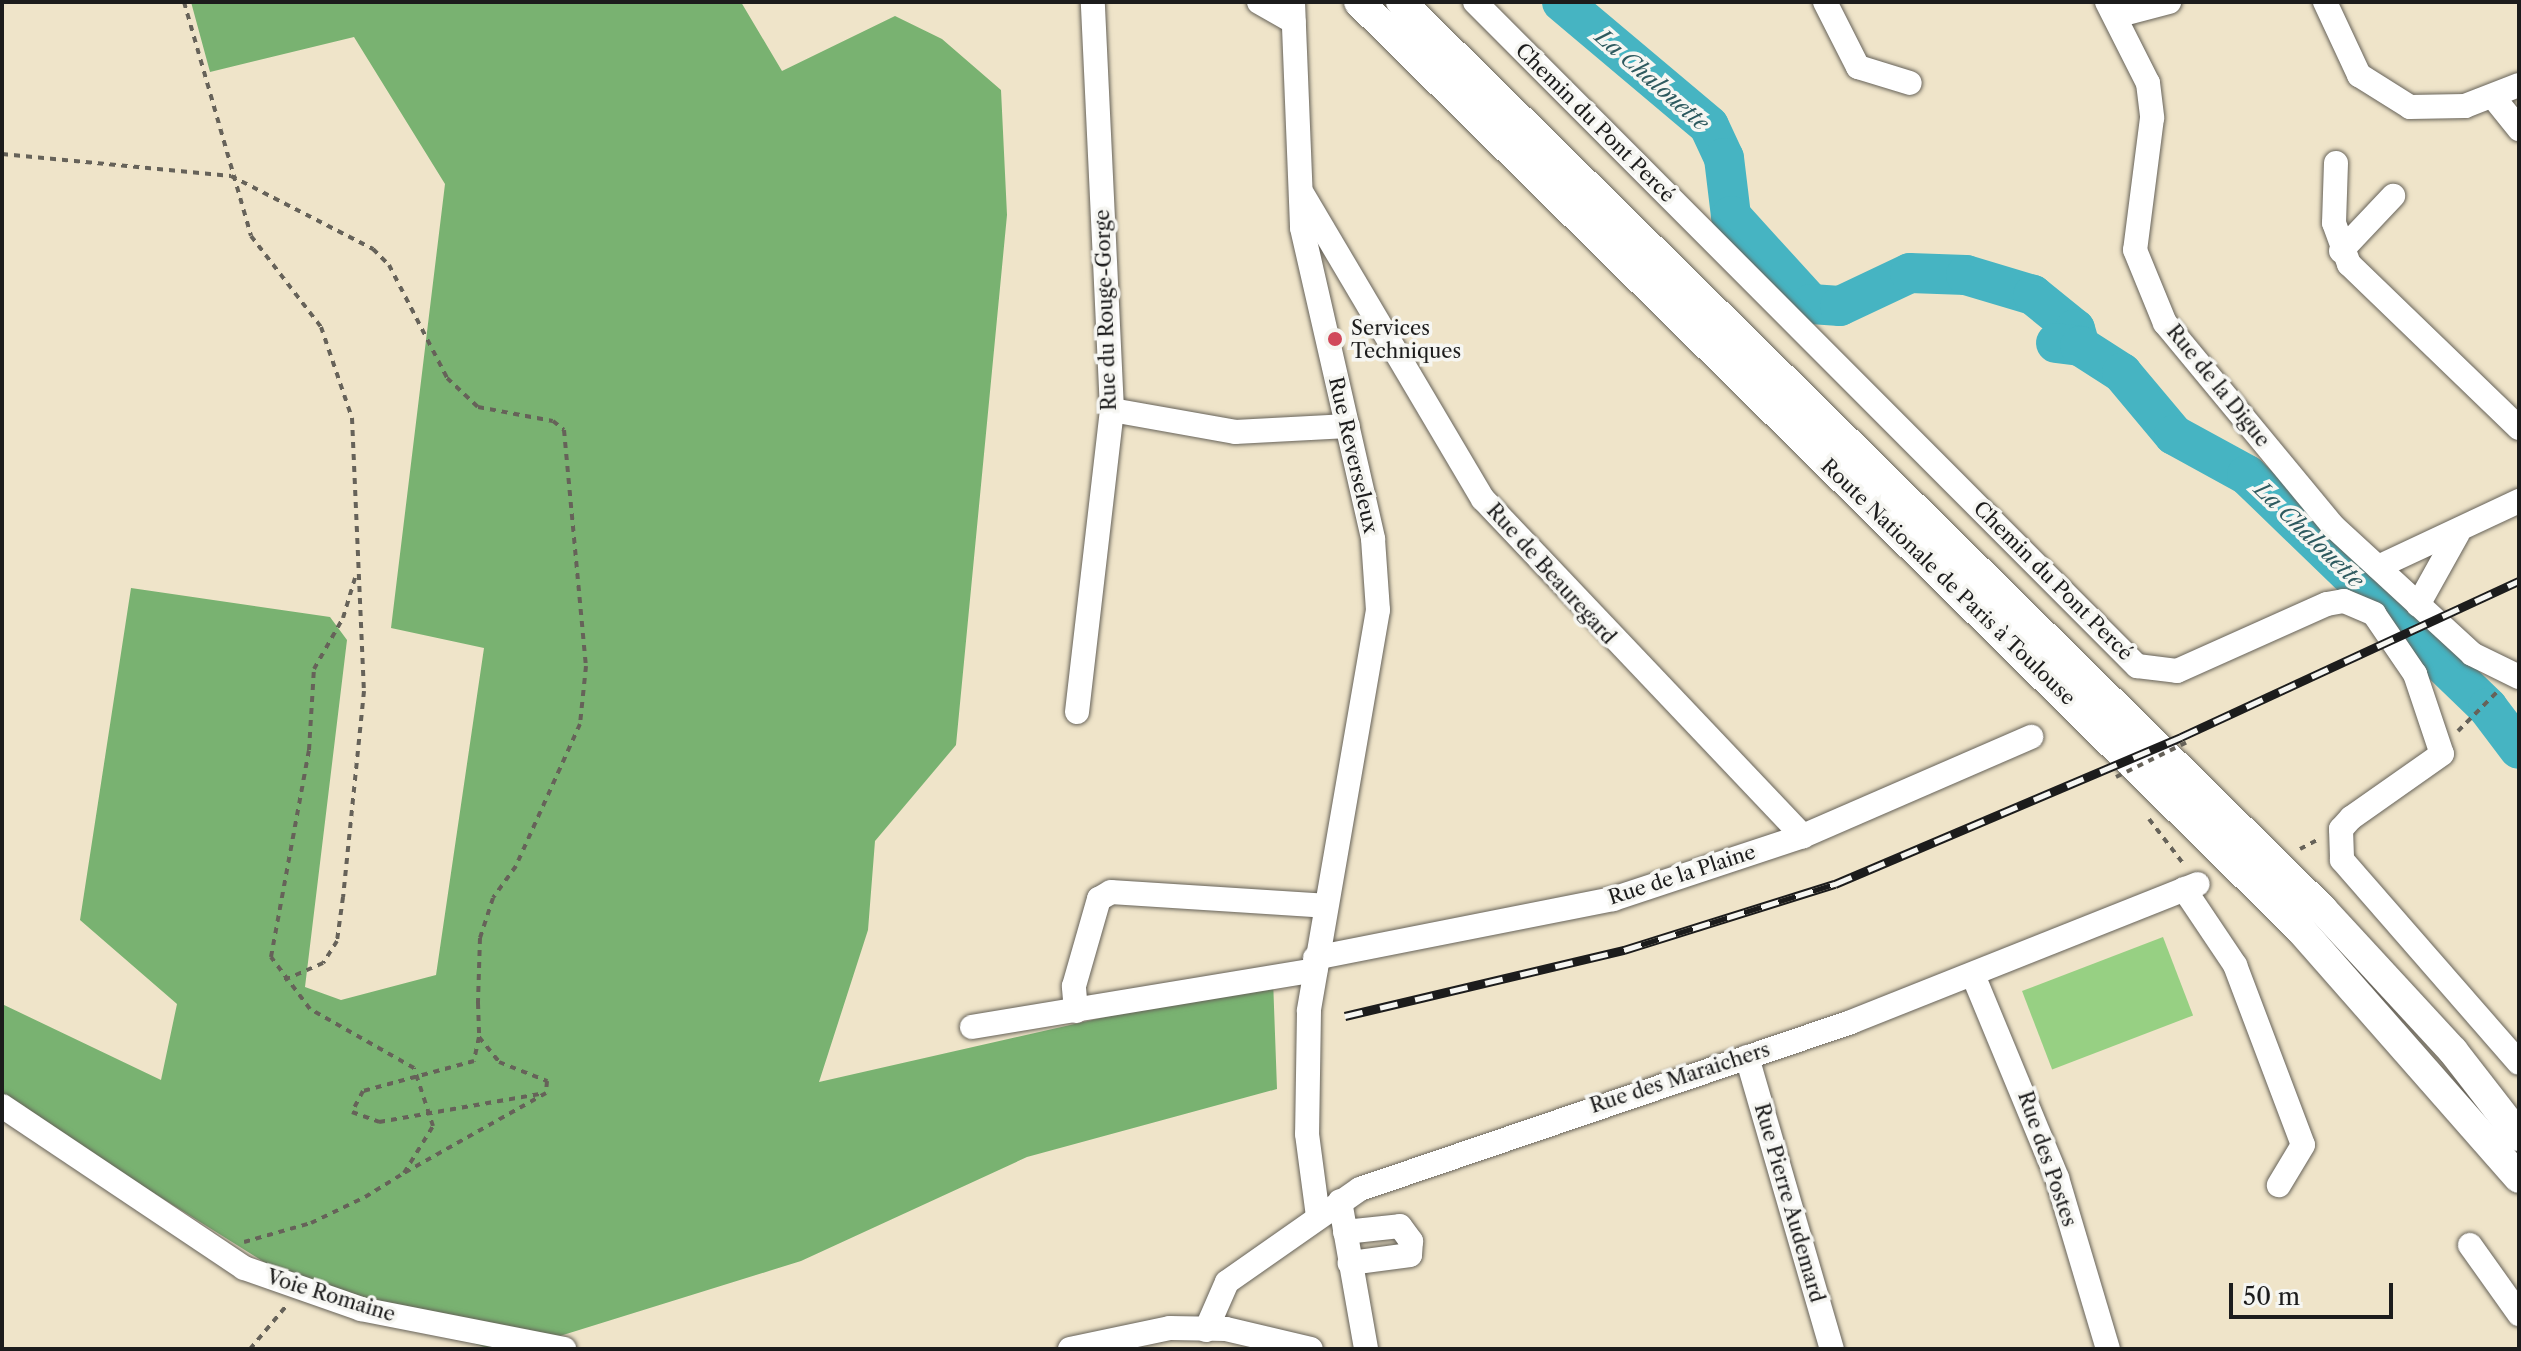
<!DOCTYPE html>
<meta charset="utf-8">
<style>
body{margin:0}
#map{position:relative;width:2521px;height:1351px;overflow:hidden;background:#efe4c9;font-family:"Libre Caslon Text",serif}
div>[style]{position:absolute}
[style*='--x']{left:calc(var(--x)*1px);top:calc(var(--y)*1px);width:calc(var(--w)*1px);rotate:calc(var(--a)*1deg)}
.green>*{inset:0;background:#97d083;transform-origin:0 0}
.forest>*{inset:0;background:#79b271}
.river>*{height:40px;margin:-20px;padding:0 20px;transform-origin:20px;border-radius:20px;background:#46b4c2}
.path>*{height:4px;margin-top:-2px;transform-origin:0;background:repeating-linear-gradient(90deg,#666259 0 6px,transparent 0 12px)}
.roads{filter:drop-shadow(0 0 2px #666259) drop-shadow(0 0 2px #666259)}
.minor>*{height:24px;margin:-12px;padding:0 12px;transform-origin:12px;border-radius:12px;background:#fff}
.major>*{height:30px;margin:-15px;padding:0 15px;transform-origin:15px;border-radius:15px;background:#fff}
.rail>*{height:9px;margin-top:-4.5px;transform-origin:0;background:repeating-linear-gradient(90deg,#f6f6f2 0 18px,#1c1c1c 0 36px);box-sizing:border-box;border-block:2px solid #1c1c1c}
.path-bridge>*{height:4px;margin-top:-2px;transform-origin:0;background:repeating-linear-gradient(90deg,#666259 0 6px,transparent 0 12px)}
.dots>*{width:22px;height:22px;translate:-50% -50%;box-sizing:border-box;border:4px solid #f6f6f2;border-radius:50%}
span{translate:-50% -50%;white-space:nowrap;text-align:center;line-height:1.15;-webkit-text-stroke:7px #f6f6f2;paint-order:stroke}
.street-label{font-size:20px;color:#1c1c1c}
.poi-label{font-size:20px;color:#1c1c1c}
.left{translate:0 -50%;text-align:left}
.water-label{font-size:22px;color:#2d595e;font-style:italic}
.frame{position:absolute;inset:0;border:4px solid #1c1c1c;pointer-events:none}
.scale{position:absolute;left:2229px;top:1283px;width:164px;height:36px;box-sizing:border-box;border:4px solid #1c1c1c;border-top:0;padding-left:10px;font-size:24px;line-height:28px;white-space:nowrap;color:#1c1c1c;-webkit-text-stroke:6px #f6f6f2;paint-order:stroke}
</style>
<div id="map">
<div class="green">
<div style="left:2163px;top:937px;width:84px;height:151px;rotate:69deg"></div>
</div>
<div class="forest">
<div style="clip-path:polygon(191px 2px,741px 2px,782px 71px,895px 16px,942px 39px,1001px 90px,1007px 215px,956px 745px,875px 841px,868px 930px,819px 1082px,1273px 979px,1277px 1089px,1027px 1157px,801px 1261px,518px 1349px,490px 1349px,296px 1282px,2px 1098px,2px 1004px,161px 1080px,177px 1004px,80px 920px,131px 588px,330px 617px,347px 640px,305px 987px,341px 1000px,436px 975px,484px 648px,391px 628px,445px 184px,354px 37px,210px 72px)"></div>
</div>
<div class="river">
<div style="--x:1562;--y:2;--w:192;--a:40.1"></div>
<div style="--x:1709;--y:126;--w:35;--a:65"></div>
<div style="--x:1724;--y:158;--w:58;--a:83.1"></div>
<div style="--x:1731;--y:216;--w:119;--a:47.7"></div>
<div style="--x:1811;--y:304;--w:29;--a:4"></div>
<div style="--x:1840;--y:306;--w:77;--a:-25.2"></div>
<div style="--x:1910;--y:273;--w:56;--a:2"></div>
<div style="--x:1966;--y:275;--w:70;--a:16.6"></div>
<div style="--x:2033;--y:295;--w:54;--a:39"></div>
<div style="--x:2075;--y:329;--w:18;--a:74"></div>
<div style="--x:2056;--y:343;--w:24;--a:7"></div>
<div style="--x:2080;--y:346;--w:50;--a:32.7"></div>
<div style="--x:2122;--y:373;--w:81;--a:50"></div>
<div style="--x:2174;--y:435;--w:83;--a:28.7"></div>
<div style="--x:2247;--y:475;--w:335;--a:44"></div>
<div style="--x:2488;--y:708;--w:51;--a:52.9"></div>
</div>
<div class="path">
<div style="--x:184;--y:2;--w:243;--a:74"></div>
<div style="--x:251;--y:236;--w:115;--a:52.4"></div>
<div style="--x:321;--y:327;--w:96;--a:71.2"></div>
<div style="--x:352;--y:418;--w:273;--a:87.5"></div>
<div style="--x:364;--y:691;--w:207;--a:95.8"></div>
<div style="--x:343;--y:897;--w:44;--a:97.8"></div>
<div style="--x:337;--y:941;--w:26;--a:122"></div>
<div style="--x:323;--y:963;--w:43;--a:156.4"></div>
<div style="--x:2;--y:154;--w:230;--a:5.5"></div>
<div style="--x:231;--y:176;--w:160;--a:27.2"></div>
<div style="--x:373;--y:249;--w:23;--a:45"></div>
<div style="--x:389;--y:265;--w:127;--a:62.8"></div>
<div style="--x:447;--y:378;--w:42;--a:43.1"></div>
<div style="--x:478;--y:407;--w:76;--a:10.6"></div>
<div style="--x:553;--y:421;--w:14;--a:39"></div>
<div style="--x:564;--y:430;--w:237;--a:84.7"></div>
<div style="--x:586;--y:666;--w:58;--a:95.9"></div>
<div style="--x:580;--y:724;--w:156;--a:114.3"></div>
<div style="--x:516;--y:866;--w:39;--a:126"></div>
<div style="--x:493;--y:898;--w:42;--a:108"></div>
<div style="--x:480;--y:938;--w:65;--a:91.8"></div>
<div style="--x:478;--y:1003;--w:34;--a:88"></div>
<div style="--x:479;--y:1037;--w:32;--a:51"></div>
<div style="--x:499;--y:1062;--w:52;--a:21.6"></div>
<div style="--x:547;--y:1081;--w:12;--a:95"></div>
<div style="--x:546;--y:1093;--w:163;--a:150.6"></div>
<div style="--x:2458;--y:731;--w:55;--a:-45"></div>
<div style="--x:2149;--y:819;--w:59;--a:52.5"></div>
<div style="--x:2300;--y:849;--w:21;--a:-28"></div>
<div style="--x:479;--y:1037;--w:25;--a:102"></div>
<div style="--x:474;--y:1061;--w:115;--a:164.9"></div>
<div style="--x:363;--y:1091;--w:24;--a:118"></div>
<div style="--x:352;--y:1112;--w:29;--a:20"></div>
<div style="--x:379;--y:1122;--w:163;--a:-9.9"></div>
<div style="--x:244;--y:1242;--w:70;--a:-15.8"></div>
<div style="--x:311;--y:1223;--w:60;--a:-25.7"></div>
<div style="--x:365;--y:1197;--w:46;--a:-31.6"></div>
<div style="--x:404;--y:1173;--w:55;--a:-58.3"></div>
<div style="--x:433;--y:1126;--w:61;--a:-108.1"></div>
<div style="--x:414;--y:1068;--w:120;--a:-150.4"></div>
<div style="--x:310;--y:1009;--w:65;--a:-126.9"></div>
<div style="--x:271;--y:957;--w:210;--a:-79.6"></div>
<div style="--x:309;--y:750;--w:81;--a:-86.5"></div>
<div style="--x:314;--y:669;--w:59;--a:-60.4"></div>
<div style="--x:343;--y:618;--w:42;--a:-73.3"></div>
<div style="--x:250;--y:1349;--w:57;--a:-49.9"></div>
</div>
<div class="roads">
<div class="minor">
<div style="--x:1259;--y:2;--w:40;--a:29.7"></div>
<div style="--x:1293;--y:2;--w:226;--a:87.7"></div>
<div style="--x:1302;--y:228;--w:319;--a:77.1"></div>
<div style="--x:1373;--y:539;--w:71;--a:86"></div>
<div style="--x:1378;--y:610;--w:407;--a:99.8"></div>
<div style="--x:1309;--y:1011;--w:123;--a:90.9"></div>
<div style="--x:1307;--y:1134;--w:83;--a:82.4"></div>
<div style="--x:1475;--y:2;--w:938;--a:45.09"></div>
<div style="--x:2137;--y:666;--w:40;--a:7.1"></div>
<div style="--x:2177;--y:671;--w:164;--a:-24.1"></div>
<div style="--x:2327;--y:604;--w:17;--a:-10"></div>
<div style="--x:2344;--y:601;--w:33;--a:23"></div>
<div style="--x:2374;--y:614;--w:73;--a:55.7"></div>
<div style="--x:2415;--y:674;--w:84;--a:71.4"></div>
<div style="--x:2442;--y:754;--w:111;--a:144.9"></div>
<div style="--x:2351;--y:818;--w:15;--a:132"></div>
<div style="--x:2341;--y:829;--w:31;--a:88"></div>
<div style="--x:2342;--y:860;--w:269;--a:48.9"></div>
<div style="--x:1825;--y:2;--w:73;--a:63.1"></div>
<div style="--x:1858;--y:67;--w:54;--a:17.1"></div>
<div style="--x:2107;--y:2;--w:91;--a:63.2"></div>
<div style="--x:2148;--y:83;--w:35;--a:83"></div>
<div style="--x:2152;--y:118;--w:133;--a:97.3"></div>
<div style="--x:2135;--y:250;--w:79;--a:67.7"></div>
<div style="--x:2165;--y:323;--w:264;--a:50.4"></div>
<div style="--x:2333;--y:526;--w:189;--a:42.6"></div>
<div style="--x:2472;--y:654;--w:52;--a:26.1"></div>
<div style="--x:2325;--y:2;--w:81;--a:65"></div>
<div style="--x:2359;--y:75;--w:60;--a:32.1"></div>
<div style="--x:2410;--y:107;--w:55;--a:-1"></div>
<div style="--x:2465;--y:106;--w:58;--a:-21.3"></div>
<div style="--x:2116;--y:16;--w:55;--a:-14.8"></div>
<div style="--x:2494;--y:98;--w:40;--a:51"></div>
<div style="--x:2336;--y:163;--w:60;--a:91.9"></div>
<div style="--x:2334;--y:223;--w:44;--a:69.9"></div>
<div style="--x:2349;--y:264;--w:236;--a:44"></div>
<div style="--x:1303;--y:195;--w:353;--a:59.4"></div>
<div style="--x:1483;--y:499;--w:465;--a:46.5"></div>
<div style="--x:2341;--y:251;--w:76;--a:-46.6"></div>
<div style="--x:1112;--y:410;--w:125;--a:10.1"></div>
<div style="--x:1235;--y:432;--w:113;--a:-3"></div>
<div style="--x:2378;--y:567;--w:156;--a:-25.1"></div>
<div style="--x:2418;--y:605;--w:82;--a:-60.9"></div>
<div style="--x:1077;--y:712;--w:304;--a:-83.4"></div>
<div style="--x:1112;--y:410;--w:408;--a:-92.7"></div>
<div style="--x:2184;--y:889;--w:92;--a:56.1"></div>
<div style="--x:2235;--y:965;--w:192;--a:69.3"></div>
<div style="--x:2303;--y:1145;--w:47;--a:121"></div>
<div style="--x:1315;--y:958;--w:304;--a:-11.2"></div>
<div style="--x:1613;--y:899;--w:200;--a:-18.3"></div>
<div style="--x:1803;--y:836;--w:249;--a:-23.5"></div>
<div style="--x:1973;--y:975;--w:220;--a:67.5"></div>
<div style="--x:2057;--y:1178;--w:178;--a:73.4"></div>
<div style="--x:1076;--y:1011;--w:25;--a:-95"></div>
<div style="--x:1074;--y:986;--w:91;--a:-74"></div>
<div style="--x:1099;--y:899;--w:14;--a:-30"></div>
<div style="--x:1111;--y:892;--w:214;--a:3.7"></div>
<div style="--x:972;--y:1027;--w:348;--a:-9.4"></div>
<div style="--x:1747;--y:1057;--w:304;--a:73.8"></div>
<div style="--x:2;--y:1106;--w:291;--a:33.8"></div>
<div style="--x:244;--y:1268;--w:124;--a:19.3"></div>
<div style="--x:361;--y:1309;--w:207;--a:11.1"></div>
<div style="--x:1340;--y:1201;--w:150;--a:80"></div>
<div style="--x:1345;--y:1232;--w:55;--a:-6.2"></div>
<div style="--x:1400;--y:1226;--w:19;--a:54"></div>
<div style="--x:1411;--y:1241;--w:14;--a:94"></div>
<div style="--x:1410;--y:1255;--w:61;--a:172.4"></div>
<div style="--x:2470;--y:1245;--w:85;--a:54.6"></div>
<div style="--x:1206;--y:1330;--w:52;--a:-66.4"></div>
<div style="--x:1227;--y:1282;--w:162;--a:-35"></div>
<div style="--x:1360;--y:1189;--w:519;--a:-18.78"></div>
<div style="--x:1851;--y:1022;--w:373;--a:-21.7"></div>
<div style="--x:1070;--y:1349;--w:102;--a:-11.9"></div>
<div style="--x:1170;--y:1328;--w:56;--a:1"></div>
<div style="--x:1226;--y:1329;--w:87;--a:13.2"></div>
</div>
<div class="major">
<div style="--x:1359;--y:2;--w:1322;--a:44.57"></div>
<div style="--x:2301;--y:930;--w:330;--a:48.7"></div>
<div style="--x:1401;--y:2;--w:1293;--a:44.56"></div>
<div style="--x:2322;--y:909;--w:193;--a:47.3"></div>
<div style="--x:2453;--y:1051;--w:108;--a:52.2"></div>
</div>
</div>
<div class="rail">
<div style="--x:1345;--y:1016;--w:287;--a:-13.3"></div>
<div style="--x:1624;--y:950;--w:221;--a:-17.4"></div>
<div style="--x:1835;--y:884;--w:376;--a:-23"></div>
<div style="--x:2181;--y:737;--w:372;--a:-24.8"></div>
</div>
<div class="path-bridge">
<div style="--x:2116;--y:777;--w:79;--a:-26.2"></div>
</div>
<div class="dots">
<div style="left:1335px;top:339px;background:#d1495b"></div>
</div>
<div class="street-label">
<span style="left:1595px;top:123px;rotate:45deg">Chemin du Pont Percé</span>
<span style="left:1106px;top:310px;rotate:-92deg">Rue du Rouge-Gorge</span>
<span style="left:2218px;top:386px;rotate:51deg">Rue de la Digue</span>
<span style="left:1353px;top:455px;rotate:77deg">Rue Reverseleux</span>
<span style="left:1551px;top:574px;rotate:48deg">Rue de Beauregard</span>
<span style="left:2053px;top:581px;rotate:45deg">Chemin du Pont Percé</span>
<span style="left:1948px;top:582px;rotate:44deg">Route Nationale de Paris à Toulouse</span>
<span style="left:1682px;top:875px;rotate:-18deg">Rue de la Plaine</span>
<span style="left:1680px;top:1078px;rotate:-18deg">Rue des Maraichers</span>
<span style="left:2047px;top:1159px;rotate:71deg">Rue des Postes</span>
<span style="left:1789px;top:1203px;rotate:74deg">Rue Pierre Audemard</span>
<span style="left:331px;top:1296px;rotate:17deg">Voie Romaine</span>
</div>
<div class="poi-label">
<span class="left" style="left:1351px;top:340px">Services<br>Techniques</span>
</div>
<div class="water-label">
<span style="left:1652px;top:80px;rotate:41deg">La Chalouette</span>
<span style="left:2309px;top:535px;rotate:44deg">La Chalouette</span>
</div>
<div class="frame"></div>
<div class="scale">50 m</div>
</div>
